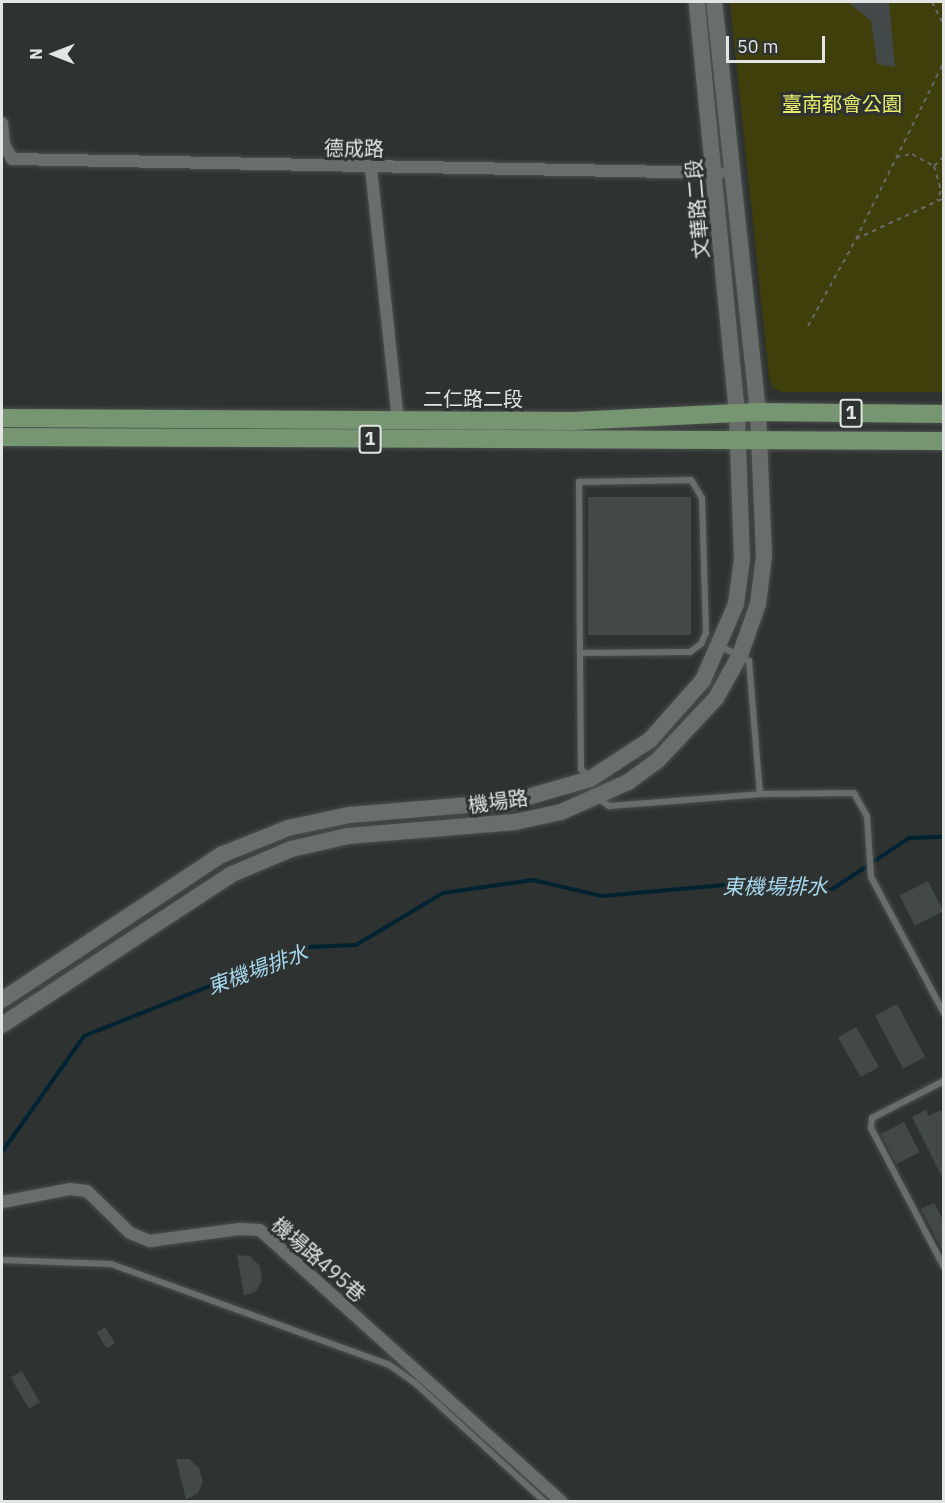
<!DOCTYPE html>
<meta charset="utf-8">
<style>
body{margin:0}
#map{position:relative;width:945px;height:1503px;overflow:hidden;background:#2e3231;font-family:"IBM Plex Sans","Noto Sans TC",sans-serif}
div>[style]{position:absolute}
[style*='--x']{left:calc(var(--x)*1px);top:calc(var(--y)*1px);width:calc(var(--w)*1px);rotate:calc(var(--a)*1deg)}
.green>*{inset:0;background:#3e3f0b}
.stream>*{height:4px;margin:-2px;padding:0 2px;transform-origin:2px;border-radius:2px;background:#002332}
.building>*{inset:0;background:#434848;transform-origin:0 0}
.path>*{height:2px;margin-top:-1px;transform-origin:0;background:repeating-linear-gradient(90deg,#656968 0 4.5px,transparent 0 9px)}
.roads{filter:drop-shadow(0 0 2px #4b4f4e) drop-shadow(0 0 2px #4b4f4e)}
.lane>*{height:6px;margin:-3px;padding:0 3px;transform-origin:3px;border-radius:3px;background:#696e6c}
.street>*{height:12px;margin:-6px;padding:0 6px;transform-origin:6px;border-radius:6px;background:#696e6c}
.secondary>*{height:16px;margin:-8px;padding:0 8px;transform-origin:8px;border-radius:8px;background:#696e6c}
.primary>*{height:18px;margin:-9px;padding:0 9px;transform-origin:9px;border-radius:9px;background:#769671}
span{translate:-50% -50%;white-space:nowrap;text-align:center;line-height:1.15;-webkit-text-stroke:6px #2e3231;paint-order:stroke}
.shield-label span{padding:2px 4px;background:#2e3231;border:2px solid;border-radius:4px;-webkit-text-stroke-width:0}
.shield-label{font-size:18px;color:#e2e5e4;font-weight:700}
.park-label{font-size:20px;color:#e9ee6a}
.street-label{font-size:20px;color:#e2e5e4}
.water-label{font-size:21px;color:#a6d9f0;font-style:italic}
.frame{position:absolute;inset:0;border:3px solid #e2e5e4;pointer-events:none}
.north{position:absolute;left:24px;top:24px;width:60px;height:60px;-webkit-text-stroke:4px #2e3231;paint-order:stroke;rotate:270deg;font-size:16px;font-weight:700;line-height:24px;text-align:center;color:#e2e5e4}
.north::after{content:'';display:block;margin:auto;width:21px;height:27px;background:#e2e5e4;clip-path:polygon(50% 0,100% 100%,50% 72%,0 100%)}
.scale{position:absolute;left:726px;top:36px;width:99px;height:27px;box-sizing:border-box;border:3px solid #e2e5e4;border-top:0;padding-left:8px;font-size:18px;line-height:21px;white-space:nowrap;color:#e2e5e4;-webkit-text-stroke:4px #2e3231;paint-order:stroke}
</style>
<div id="map">
<div class="green">
<div style="clip-path:polygon(730px 2px,943px 2px,943px 392px,783px 392px,773px 388px,769px 377px)"></div>
</div>
<div class="stream">
<div style="--x:2;--y:1152;--w:142;--a:-54.7"></div>
<div style="--x:84;--y:1036;--w:241;--a:-21.7"></div>
<div style="--x:308;--y:947;--w:48;--a:-2.4"></div>
<div style="--x:356;--y:945;--w:101;--a:-30.9"></div>
<div style="--x:443;--y:893;--w:91;--a:-8.2"></div>
<div style="--x:533;--y:880;--w:71;--a:13.1"></div>
<div style="--x:602;--y:896;--w:148;--a:-5.1"></div>
<div style="--x:749;--y:883;--w:82;--a:4.9"></div>
<div style="--x:831;--y:890;--w:94;--a:-33.7"></div>
<div style="--x:909;--y:838;--w:35;--a:-2"></div>
</div>
<div class="building">
<div style="clip-path:polygon(848px 2px,889px 2px,895px 67px,877px 64px,871px 21px)"></div>
<div style="left:691px;top:497px;width:138px;height:103px;rotate:90deg"></div>
<div style="left:928px;top:881px;width:34px;height:32px;rotate:63deg"></div>
<div style="left:897px;top:1004px;width:60px;height:25px;rotate:62deg"></div>
<div style="left:856px;top:1027px;width:46px;height:21px;rotate:60deg"></div>
<div style="clip-path:polygon(926px 1110px,929px 1116px,940px 1110px,944px 1117px,944px 1181px,912px 1117px)"></div>
<div style="left:904px;top:1122px;width:34px;height:26px;rotate:63deg"></div>
<div style="clip-path:polygon(934px 1203px,944px 1221px,944px 1253px,921px 1209px)"></div>
<div style="clip-path:polygon(237px 1255px,250px 1256px,260px 1266px,262px 1280px,256px 1291px,244px 1296px)"></div>
<div style="left:105px;top:1327px;width:19px;height:10px;rotate:58deg"></div>
<div style="left:22px;top:1371px;width:36px;height:13px;rotate:60deg"></div>
<div style="clip-path:polygon(176px 1459px,189px 1459px,199px 1468px,203px 1482px,198px 1493px,186px 1500px)"></div>
</div>
<div class="path">
<div style="--x:932;--y:2;--w:27;--a:63"></div>
<div style="--x:896;--y:157;--w:16;--a:-11"></div>
<div style="--x:912;--y:154;--w:25;--a:29"></div>
<div style="--x:934;--y:166;--w:26;--a:74"></div>
<div style="--x:941;--y:191;--w:10;--a:114"></div>
<div style="--x:934;--y:166;--w:14;--a:-45"></div>
<div style="--x:856;--y:239;--w:97;--a:-25"></div>
<div style="--x:808;--y:326;--w:99;--a:-61.1"></div>
<div style="--x:856;--y:239;--w:198;--a:-63.6"></div>
</div>
<div class="roads">
<div class="lane">
<div style="--x:720;--y:646;--w:33;--a:27"></div>
<div style="--x:749;--y:661;--w:133;--a:85.3"></div>
<div style="--x:580;--y:653;--w:110;--a:-0.5"></div>
<div style="--x:690;--y:652;--w:14;--a:-36"></div>
<div style="--x:701;--y:644;--w:12;--a:-66"></div>
<div style="--x:706;--y:633;--w:135;--a:-91.7"></div>
<div style="--x:702;--y:498;--w:21;--a:-121"></div>
<div style="--x:691;--y:480;--w:112;--a:179"></div>
<div style="--x:579;--y:482;--w:171;--a:89.7"></div>
<div style="--x:580;--y:653;--w:116;--a:89.5"></div>
<div style="--x:581;--y:769;--w:12;--a:48"></div>
<div style="--x:598;--y:798;--w:14;--a:36"></div>
<div style="--x:609;--y:806;--w:151;--a:-4.5"></div>
<div style="--x:760;--y:794;--w:94;--a:-0.6"></div>
<div style="--x:854;--y:793;--w:26;--a:61"></div>
<div style="--x:867;--y:816;--w:61;--a:86.2"></div>
<div style="--x:871;--y:877;--w:154;--a:61.8"></div>
<div style="--x:944;--y:1081;--w:81;--a:152.8"></div>
<div style="--x:872;--y:1118;--w:10;--a:96"></div>
<div style="--x:871;--y:1128;--w:157;--a:62.3"></div>
<div style="--x:2;--y:1260;--w:109;--a:2.1"></div>
<div style="--x:111;--y:1264;--w:294;--a:19.9"></div>
<div style="--x:388;--y:1364;--w:33;--a:35"></div>
<div style="--x:415;--y:1383;--w:176;--a:42.5"></div>
</div>
<div class="street">
<div style="--x:2;--y:123;--w:21;--a:85"></div>
<div style="--x:4;--y:144;--w:17;--a:62"></div>
<div style="--x:12;--y:159;--w:708;--a:1.13"></div>
<div style="--x:371;--y:168;--w:254;--a:83.9"></div>
<div style="--x:2;--y:1202;--w:69;--a:-10.8"></div>
<div style="--x:70;--y:1189;--w:17;--a:7"></div>
<div style="--x:87;--y:1191;--w:60;--a:44.3"></div>
<div style="--x:130;--y:1233;--w:22;--a:22"></div>
<div style="--x:150;--y:1241;--w:90;--a:-7.7"></div>
<div style="--x:239;--y:1229;--w:21;--a:3"></div>
<div style="--x:260;--y:1230;--w:406;--a:42"></div>
</div>
<div class="secondary">
<div style="--x:2;--y:1000;--w:263;--a:-33.5"></div>
<div style="--x:221;--y:855;--w:72;--a:-21.9"></div>
<div style="--x:288;--y:828;--w:62;--a:-12"></div>
<div style="--x:349;--y:815;--w:166;--a:-4.8"></div>
<div style="--x:514;--y:801;--w:79;--a:-16.1"></div>
<div style="--x:590;--y:779;--w:72;--a:-33"></div>
<div style="--x:650;--y:740;--w:80;--a:-48.5"></div>
<div style="--x:703;--y:680;--w:83;--a:-66.5"></div>
<div style="--x:736;--y:604;--w:45;--a:-82.4"></div>
<div style="--x:742;--y:559;--w:146;--a:-92"></div>
<div style="--x:737;--y:413;--w:413;--a:-95.6"></div>
<div style="--x:2;--y:1025;--w:273;--a:-33.3"></div>
<div style="--x:230;--y:875;--w:66;--a:-23.1"></div>
<div style="--x:291;--y:849;--w:58;--a:-12.8"></div>
<div style="--x:348;--y:836;--w:168;--a:-4.8"></div>
<div style="--x:515;--y:822;--w:47;--a:-12.3"></div>
<div style="--x:561;--y:812;--w:73;--a:-24.1"></div>
<div style="--x:628;--y:782;--w:37;--a:-36"></div>
<div style="--x:658;--y:760;--w:85;--a:-46.9"></div>
<div style="--x:716;--y:698;--w:49;--a:-60.8"></div>
<div style="--x:740;--y:655;--w:54;--a:-70.6"></div>
<div style="--x:758;--y:604;--w:48;--a:-82.9"></div>
<div style="--x:764;--y:556;--w:144;--a:-92.4"></div>
<div style="--x:758;--y:412;--w:412;--a:-96.1"></div>
</div>
<div class="primary">
<div style="--x:2;--y:418;--w:570;--a:0.3"></div>
<div style="--x:572;--y:421;--w:186;--a:-2.8"></div>
<div style="--x:758;--y:412;--w:186;--a:0.6"></div>
<div style="--x:2;--y:437;--w:942;--a:0.24"></div>
</div>
</div>
<div class="shield-label">
<span style="left:851px;top:413px">1</span>
<span style="left:370px;top:439px">1</span>
</div>
<div class="park-label">
<span style="left:842px;top:103px">臺南都會公園</span>
</div>
<div class="street-label">
<span style="left:354px;top:148px;rotate:1deg">德成路</span>
<span style="left:697px;top:209px;rotate:-95deg">文華路二段</span>
<span style="left:473px;top:398px">二仁路二段</span>
<span style="left:498px;top:801px;rotate:-8deg">機場路</span>
<span style="left:319px;top:1259px;rotate:41deg">機場路495巷</span>
</div>
<div class="water-label">
<span style="left:775px;top:886px">東機場排水</span>
<span style="left:257px;top:969px;rotate:-20deg">東機場排水</span>
</div>
<div class="frame"></div>
<div class="north">N</div>
<div class="scale">50 m</div>
</div>
